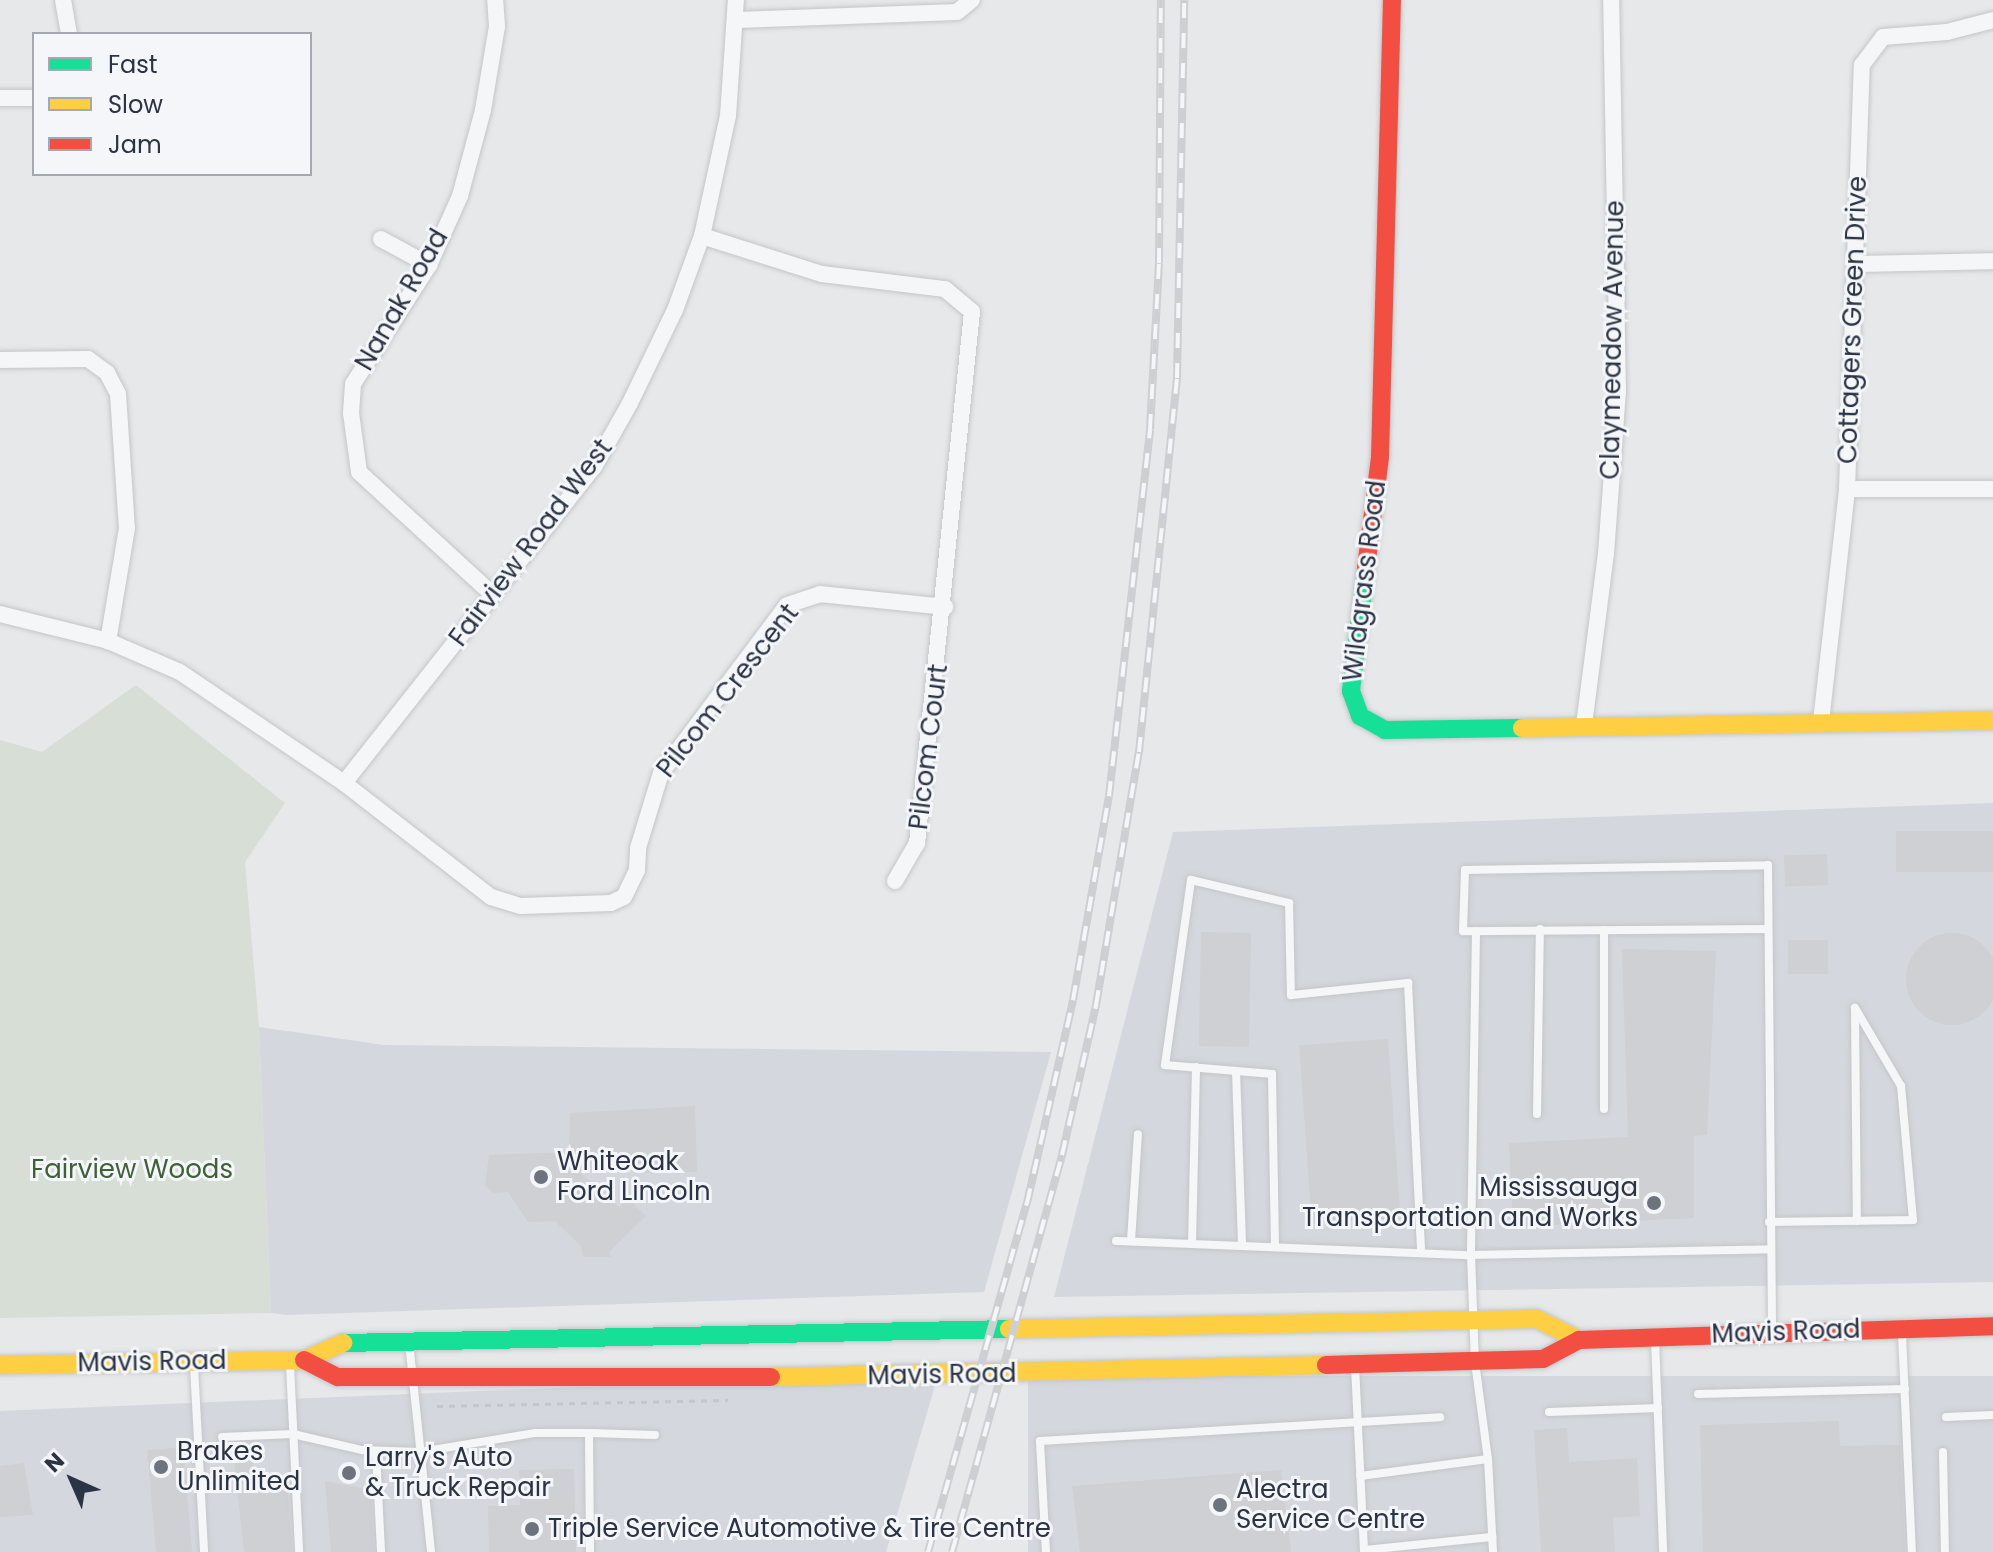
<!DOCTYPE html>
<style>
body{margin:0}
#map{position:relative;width:1993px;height:1552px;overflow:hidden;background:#e6e8ea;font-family:Poppins,sans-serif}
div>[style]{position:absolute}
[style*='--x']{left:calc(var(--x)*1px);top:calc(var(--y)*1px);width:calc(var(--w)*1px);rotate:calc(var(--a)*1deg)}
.built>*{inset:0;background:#d4d7dd;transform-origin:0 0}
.green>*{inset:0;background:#d6ded6}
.building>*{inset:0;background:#ced0d3;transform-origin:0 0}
.round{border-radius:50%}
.path>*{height:3px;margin-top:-1.5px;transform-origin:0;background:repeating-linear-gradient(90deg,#c5c6ca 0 6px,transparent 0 12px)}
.roads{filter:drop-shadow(0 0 2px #c4c6c8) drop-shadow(0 0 2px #c4c6c8)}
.lane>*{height:8px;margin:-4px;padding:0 4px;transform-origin:4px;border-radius:4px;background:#f5f6f7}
.street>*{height:16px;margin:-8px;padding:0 8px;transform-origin:8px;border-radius:8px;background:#f5f6f7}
.fast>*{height:18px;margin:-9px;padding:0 9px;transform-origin:9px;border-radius:9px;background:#16e098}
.slow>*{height:18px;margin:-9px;padding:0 9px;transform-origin:9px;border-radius:9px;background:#ffcf43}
.jam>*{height:18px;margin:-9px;padding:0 9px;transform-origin:9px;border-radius:9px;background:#f24e42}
.rail>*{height:8px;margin-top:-4px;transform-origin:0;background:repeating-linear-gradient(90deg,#f4f6f9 0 15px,#cecfd2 0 30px);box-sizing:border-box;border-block:2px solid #cecfd2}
.dots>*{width:22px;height:22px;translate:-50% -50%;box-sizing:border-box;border:4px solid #f4f6f9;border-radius:50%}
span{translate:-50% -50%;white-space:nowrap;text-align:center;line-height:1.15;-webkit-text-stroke:6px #f4f6f9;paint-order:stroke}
.street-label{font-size:26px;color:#2b3445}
.poi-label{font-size:26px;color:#2b3445}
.left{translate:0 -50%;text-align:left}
.right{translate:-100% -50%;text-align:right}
.park-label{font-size:26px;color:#3f6138}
.legend{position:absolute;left:32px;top:32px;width:280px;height:144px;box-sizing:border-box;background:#f4f6f9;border:2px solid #a4a8b1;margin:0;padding:10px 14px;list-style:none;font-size:24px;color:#2b3445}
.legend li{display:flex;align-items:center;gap:16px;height:40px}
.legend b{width:40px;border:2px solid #a4a8b1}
.north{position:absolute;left:32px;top:1440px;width:80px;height:80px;-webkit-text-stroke:6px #f4f6f9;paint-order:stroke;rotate:315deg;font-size:22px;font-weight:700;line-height:32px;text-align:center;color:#2b3445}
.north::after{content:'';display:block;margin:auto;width:28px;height:36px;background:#2b3445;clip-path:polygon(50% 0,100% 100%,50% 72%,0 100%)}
</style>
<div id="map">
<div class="built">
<div style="clip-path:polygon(1993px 803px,1993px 1282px,1054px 1297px,1173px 832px)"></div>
<div style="clip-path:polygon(259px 1027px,384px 1045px,1051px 1052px,984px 1292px,286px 1315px,271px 1313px)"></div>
<div style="clip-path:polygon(939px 1372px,886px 1552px,0 1552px,0 1411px)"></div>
<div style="left:1993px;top:1376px;width:176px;height:965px;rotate:90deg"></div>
</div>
<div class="green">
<div style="clip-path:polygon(136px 685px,285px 803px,245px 862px,259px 1027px,271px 1313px,0 1318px,0 740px,42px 752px)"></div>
</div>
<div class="building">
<div style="left:1993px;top:831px;width:41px;height:97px;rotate:90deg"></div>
<div style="left:1827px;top:854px;width:31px;height:43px;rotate:88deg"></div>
<div style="left:1201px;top:932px;width:50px;height:114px;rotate:1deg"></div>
<div class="round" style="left:1906px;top:933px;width:92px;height:92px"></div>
<div style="left:1828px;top:940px;width:34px;height:40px;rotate:90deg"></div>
<div style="clip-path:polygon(1622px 949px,1716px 951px,1707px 1135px,1694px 1136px,1694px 1218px,1513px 1227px,1509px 1143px,1628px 1137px)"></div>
<div style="left:1388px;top:1039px;width:179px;height:89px;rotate:86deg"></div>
<div style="clip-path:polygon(695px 1106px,697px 1172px,645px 1173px,645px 1166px,581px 1173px,619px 1207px,629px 1199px,646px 1216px,609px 1252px,611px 1257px,583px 1257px,581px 1246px,555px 1221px,528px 1222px,508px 1192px,494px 1193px,485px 1186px,489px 1155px,569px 1152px,570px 1113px)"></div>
<div style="clip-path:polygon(1839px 1421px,1840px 1446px,1900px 1445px,1905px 1552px,1703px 1552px,1700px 1425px)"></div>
<div style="clip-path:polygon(1567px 1428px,1569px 1462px,1637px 1458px,1640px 1516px,1613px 1518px,1615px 1552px,1541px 1552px,1534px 1430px)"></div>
<div style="left:183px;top:1447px;width:105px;height:36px;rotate:85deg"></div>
<div style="clip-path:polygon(253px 1459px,255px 1484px,287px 1481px,292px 1552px,244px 1552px,234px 1461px)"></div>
<div style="clip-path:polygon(24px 1463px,33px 1515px,0 1517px,0 1466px)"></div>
<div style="clip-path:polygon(574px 1469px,576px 1552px,489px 1552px,488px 1506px,520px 1505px,519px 1470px)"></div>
<div style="clip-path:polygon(1281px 1470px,1291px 1552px,1080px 1552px,1072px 1486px)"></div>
<div style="clip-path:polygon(325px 1481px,371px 1490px,374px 1552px,331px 1552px)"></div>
</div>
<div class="path">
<div style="--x:437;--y:1406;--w:291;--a:-1.2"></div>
</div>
<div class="roads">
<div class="lane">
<div style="--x:1765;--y:929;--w:302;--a:179.6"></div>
<div style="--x:1463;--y:931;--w:61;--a:-88.1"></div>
<div style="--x:1465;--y:870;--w:303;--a:-0.9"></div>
<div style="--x:1768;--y:865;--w:466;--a:89.5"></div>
<div style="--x:1476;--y:931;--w:324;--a:90.9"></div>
<div style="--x:1471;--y:1255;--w:299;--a:-1.1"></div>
<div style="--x:1855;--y:1009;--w:212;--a:89.5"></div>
<div style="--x:1236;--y:1071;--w:175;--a:88"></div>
<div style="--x:1604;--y:1109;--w:179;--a:-90"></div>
<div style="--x:1537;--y:1114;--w:185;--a:-89.1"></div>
<div style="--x:1769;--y:1222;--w:144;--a:-0.8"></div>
<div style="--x:1913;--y:1220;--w:135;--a:-95.1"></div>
<div style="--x:1901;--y:1086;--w:91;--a:-120.5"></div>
<div style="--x:1116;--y:1241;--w:355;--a:2.3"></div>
<div style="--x:1471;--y:1255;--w:107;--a:87.9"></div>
<div style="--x:1475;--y:1362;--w:98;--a:82.4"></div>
<div style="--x:1488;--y:1459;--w:129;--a:172.4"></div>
<div style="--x:1131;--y:1241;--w:107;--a:-86.3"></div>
<div style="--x:1192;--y:1244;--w:177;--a:-88.7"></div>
<div style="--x:1275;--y:1247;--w:173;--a:-91"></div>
<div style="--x:1272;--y:1074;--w:107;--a:-175.2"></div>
<div style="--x:1165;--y:1065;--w:187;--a:-82"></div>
<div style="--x:1191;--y:880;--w:101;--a:13.2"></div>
<div style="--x:1289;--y:903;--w:92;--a:88.8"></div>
<div style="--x:1291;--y:995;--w:118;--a:-5.9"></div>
<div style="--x:1408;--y:983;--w:270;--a:87.2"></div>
<div style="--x:1902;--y:1334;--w:218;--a:87.4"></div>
<div style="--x:1655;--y:1339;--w:213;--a:87.8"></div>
<div style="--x:409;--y:1342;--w:211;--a:84"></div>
<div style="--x:290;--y:1365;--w:187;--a:87.2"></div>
<div style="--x:194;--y:1366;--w:186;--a:86.9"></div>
<div style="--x:1355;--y:1366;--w:186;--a:87.2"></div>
<div style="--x:1698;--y:1394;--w:207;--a:-1.4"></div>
<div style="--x:1549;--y:1412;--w:109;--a:-2.1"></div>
<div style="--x:1946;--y:1417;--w:47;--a:-2.4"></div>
<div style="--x:589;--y:1433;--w:66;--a:1.7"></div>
<div style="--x:222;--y:1437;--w:71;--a:-2.4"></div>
<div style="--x:293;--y:1434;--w:71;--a:13.1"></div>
<div style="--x:362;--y:1450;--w:58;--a:2"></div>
<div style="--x:420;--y:1452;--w:117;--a:-9.4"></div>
<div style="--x:535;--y:1433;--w:54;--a:0"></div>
<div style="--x:589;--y:1433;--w:119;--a:89.5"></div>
<div style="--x:376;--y:1452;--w:100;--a:87.1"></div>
<div style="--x:1943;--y:1452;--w:100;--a:88.9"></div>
<div style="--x:1488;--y:1459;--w:93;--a:86.9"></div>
<div style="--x:1364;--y:1550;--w:129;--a:-5.8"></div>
<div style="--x:1046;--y:1552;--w:111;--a:-93.1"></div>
<div style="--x:1040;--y:1441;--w:401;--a:-3.4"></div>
</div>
<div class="street">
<div style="--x:63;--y:0;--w:35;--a:80"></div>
<div style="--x:737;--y:20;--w:220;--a:-2.1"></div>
<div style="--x:957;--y:12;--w:19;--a:-39"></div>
<div style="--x:0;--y:98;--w:34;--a:0"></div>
<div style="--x:702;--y:236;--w:126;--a:17.6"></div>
<div style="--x:822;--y:274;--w:124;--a:7"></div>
<div style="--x:945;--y:289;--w:35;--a:40"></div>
<div style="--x:972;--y:312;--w:534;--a:95.91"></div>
<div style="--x:917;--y:843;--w:44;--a:120.1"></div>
<div style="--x:381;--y:239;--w:55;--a:28.4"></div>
<div style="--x:1855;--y:264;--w:138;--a:-1.2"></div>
<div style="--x:0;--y:360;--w:88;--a:-0.7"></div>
<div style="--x:88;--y:359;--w:24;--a:36"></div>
<div style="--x:107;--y:373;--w:24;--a:62"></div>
<div style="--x:118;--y:394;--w:134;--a:86.2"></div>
<div style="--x:127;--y:528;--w:115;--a:99.5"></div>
<div style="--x:1847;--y:489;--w:146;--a:0"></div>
<div style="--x:492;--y:594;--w:180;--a:-137.5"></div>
<div style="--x:359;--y:472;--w:60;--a:-97.7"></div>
<div style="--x:351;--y:413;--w:29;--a:-86"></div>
<div style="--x:353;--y:384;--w:141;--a:-57.4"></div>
<div style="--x:429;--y:265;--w:76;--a:-65.8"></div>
<div style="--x:460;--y:196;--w:89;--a:-75"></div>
<div style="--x:483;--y:110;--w:85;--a:-80.5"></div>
<div style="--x:497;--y:26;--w:26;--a:-94"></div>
<div style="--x:0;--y:614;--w:111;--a:14"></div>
<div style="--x:108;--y:641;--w:78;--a:23.3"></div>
<div style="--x:180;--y:672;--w:198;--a:34.1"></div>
<div style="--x:344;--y:783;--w:186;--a:37.8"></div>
<div style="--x:491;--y:897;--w:31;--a:17"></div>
<div style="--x:521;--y:906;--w:90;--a:-1.9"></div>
<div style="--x:611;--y:903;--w:14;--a:-25"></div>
<div style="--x:624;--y:897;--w:30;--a:-64"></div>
<div style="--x:637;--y:870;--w:22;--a:-87"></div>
<div style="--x:638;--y:848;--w:78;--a:-73"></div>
<div style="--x:661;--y:773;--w:210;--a:-53.1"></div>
<div style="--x:787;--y:605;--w:35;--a:-18"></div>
<div style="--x:820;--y:594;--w:126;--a:5.9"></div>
<div style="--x:1821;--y:722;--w:234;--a:-83.6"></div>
<div style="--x:1847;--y:489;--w:424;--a:-88"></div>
<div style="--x:1862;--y:65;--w:35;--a:-53"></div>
<div style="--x:1883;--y:37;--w:64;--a:-4.5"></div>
<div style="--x:1947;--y:32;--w:48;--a:-14.6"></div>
<div style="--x:1584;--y:725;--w:172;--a:-82.7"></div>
<div style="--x:1606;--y:554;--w:162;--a:-85.8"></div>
<div style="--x:1618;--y:392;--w:392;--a:-91"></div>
<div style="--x:344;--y:783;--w:403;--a:-51.7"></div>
<div style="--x:594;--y:467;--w:73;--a:-60.6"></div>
<div style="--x:630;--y:403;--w:103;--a:-64.2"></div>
<div style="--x:675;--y:310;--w:79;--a:-70"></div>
<div style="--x:702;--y:236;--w:123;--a:-77.8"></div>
<div style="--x:728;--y:116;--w:116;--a:-86.1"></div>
</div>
<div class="fast">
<div style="--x:1366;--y:568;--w:124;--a:97"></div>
<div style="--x:1351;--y:691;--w:27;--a:70"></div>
<div style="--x:1360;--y:716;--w:29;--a:29"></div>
<div style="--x:1385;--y:730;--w:137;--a:-0.8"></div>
<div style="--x:343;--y:1343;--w:666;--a:-1.2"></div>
</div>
<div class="slow">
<div style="--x:1522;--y:728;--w:471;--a:-0.9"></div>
<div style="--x:1009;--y:1329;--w:528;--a:-1.09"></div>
<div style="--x:1537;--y:1319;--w:47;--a:26.6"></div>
<div style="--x:0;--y:1365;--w:304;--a:-0.9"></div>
<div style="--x:304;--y:1360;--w:43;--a:-23.6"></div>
<div style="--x:771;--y:1377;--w:555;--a:-1.24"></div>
</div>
<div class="jam">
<div style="--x:1366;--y:568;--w:112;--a:-82.8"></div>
<div style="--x:1380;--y:457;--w:457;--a:-88.5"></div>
<div style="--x:304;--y:1360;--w:38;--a:27"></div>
<div style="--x:338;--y:1377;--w:433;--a:0"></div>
<div style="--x:1326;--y:1365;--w:217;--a:-1.6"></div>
<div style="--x:1543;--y:1359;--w:41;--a:-27.8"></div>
<div style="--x:1579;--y:1340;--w:414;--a:-1.9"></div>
</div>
</div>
<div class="rail">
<div style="--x:928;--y:1552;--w:363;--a:-74.2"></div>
<div style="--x:1027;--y:1203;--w:208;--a:-77.2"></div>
<div style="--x:1073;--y:1000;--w:207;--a:-80"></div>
<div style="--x:1109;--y:796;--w:369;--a:-83.6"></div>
<div style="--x:1150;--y:429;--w:166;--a:-86.9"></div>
<div style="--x:1159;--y:263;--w:263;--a:-89.6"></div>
<div style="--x:952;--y:1552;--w:412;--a:-74.5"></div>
<div style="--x:1062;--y:1155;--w:154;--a:-77.2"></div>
<div style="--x:1096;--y:1005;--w:257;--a:-80.4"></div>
<div style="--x:1139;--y:752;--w:376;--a:-84.2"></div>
<div style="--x:1177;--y:378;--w:378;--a:-88.9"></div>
</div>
<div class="dots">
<div style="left:541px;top:1177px;background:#6c737f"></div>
<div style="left:1654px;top:1203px;background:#6c737f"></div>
<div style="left:161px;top:1467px;background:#6c737f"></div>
<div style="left:349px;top:1473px;background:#6c737f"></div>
<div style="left:1220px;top:1505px;background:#6c737f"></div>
<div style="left:532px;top:1529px;background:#6c737f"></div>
</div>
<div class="street-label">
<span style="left:402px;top:300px;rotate:-60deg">Nanak Road</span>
<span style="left:1853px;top:320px;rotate:-88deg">Cottagers Green Drive</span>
<span style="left:1613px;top:340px;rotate:-89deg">Claymeadow Avenue</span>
<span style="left:531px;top:543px;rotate:-53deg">Fairview Road West</span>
<span style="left:1365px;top:581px;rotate:-83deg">Wildgrass Road</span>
<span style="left:728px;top:691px;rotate:-52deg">Pilcom Crescent</span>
<span style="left:929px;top:747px;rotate:-83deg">Pilcom Court</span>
<span style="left:1786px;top:1332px;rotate:-2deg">Mavis Road</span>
<span style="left:152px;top:1362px;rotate:-1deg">Mavis Road</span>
<span style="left:942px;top:1375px;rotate:-1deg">Mavis Road</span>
</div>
<div class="poi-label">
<span class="left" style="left:557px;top:1177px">Whiteoak<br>Ford Lincoln</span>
<span class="right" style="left:1638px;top:1203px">Mississauga<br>Transportation and Works</span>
<span class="left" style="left:177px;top:1467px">Brakes<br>Unlimited</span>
<span class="left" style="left:365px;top:1473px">Larry's Auto<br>&amp; Truck Repair</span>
<span class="left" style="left:1236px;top:1505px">Alectra<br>Service Centre</span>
<span class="left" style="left:548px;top:1529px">Triple Service Automotive &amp; Tire Centre</span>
</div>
<div class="park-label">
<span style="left:132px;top:1170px">Fairview Woods</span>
</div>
<ul class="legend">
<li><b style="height:10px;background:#16e098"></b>Fast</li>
<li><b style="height:10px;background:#ffcf43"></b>Slow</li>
<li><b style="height:10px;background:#f24e42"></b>Jam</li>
</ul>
<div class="north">N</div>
</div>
